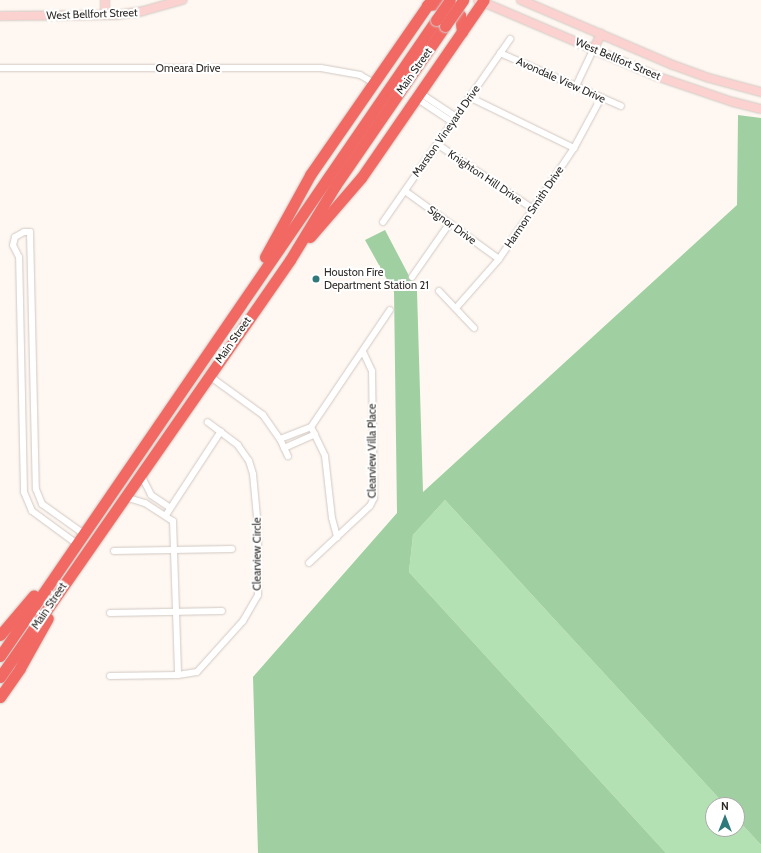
<!DOCTYPE html>
<style>
body{margin:0}
#map{position:relative;width:761px;height:853px;overflow:hidden;background:#fff8f2;font-family:Cabin,sans-serif}
div>[style]{position:absolute}
[style*='--x']{left:calc(var(--x)*1px);top:calc(var(--y)*1px);width:calc(var(--w)*1px);rotate:calc(var(--a)*1deg)}
.green>*{inset:0;background:#b3e1b4}
.forest>*{inset:0;background:#a0d0a1}
.roads{filter:drop-shadow(0 0 1px #d1c8c2) drop-shadow(0 0 1px #d1c8c2)}
.street>*{height:6px;margin:-3px;padding:0 3px;transform-origin:3px;border-radius:3px;background:#fff}
.secondary>*{height:8px;margin:-4px;padding:0 4px;transform-origin:4px;border-radius:4px;background:#fbd2d0}
.highway>*{height:11px;margin:-5.5px;padding:0 5.5px;transform-origin:5.5px;border-radius:5.5px;background:#f26963}
.bridges{filter:drop-shadow(0 0 1px #d5d5d4) drop-shadow(0 0 1px #d5d5d4)}
.highway-bridge>*{height:11px;margin:-5.5px;padding:0 5.5px;transform-origin:5.5px;border-radius:5.5px;background:#f26963}
.dots>*{width:11px;height:11px;translate:-50% -50%;box-sizing:border-box;border:2px solid #fff;border-radius:50%}
span{translate:-50% -50%;white-space:nowrap;text-align:center;line-height:1.15;-webkit-text-stroke:4px #fff;paint-order:stroke}
.street-label{font-size:11px;color:#2e2b28}
.poi-label{font-size:11px;color:#2e2b28}
.left{translate:0 -50%;text-align:left}
.north{position:absolute;left:705px;top:797px;width:40px;height:40px;box-sizing:border-box;background:#fff;border:1px solid #abaaa9;border-radius:50%;rotate:0deg;font-size:11px;font-weight:700;line-height:16px;text-align:center;color:#2e2b28}
.north::after{content:'';display:block;margin:auto;width:14px;height:18px;background:#2f797a;clip-path:polygon(50% 0,100% 100%,50% 72%,0 100%)}
</style>
<div id="map">
<div class="green">
<div style="clip-path:polygon(445px 500px,725px 805px,713px 805px,713px 829px,737px 829px,737px 819px,761px 845px,761px 853px,666px 853px,409px 572px,413px 535px)"></div>
</div>
<div class="forest">
<div style="clip-path:polygon(738px 115px,761px 118px,761px 845px,737px 819px,737px 805px,725px 805px,445px 500px,413px 535px,409px 572px,666px 853px,258px 853px,253px 677px,397px 513px,394px 292px,365px 240px,385px 230px,417px 291px,423px 492px,737px 205px)"></div>
</div>
<div class="roads">
<div class="street">
<div style="--x:500;--y:53;--w:132;--a:23.7"></div>
<div style="--x:0;--y:68;--w:321;--a:0"></div>
<div style="--x:321;--y:68;--w:40;--a:10"></div>
<div style="--x:360;--y:75;--w:16;--a:30"></div>
<div style="--x:576;--y:86;--w:42;--a:-64.7"></div>
<div style="--x:420;--y:93;--w:43;--a:33.7"></div>
<div style="--x:469;--y:97;--w:117;--a:25.9"></div>
<div style="--x:416;--y:98;--w:43;--a:33.7"></div>
<div style="--x:437;--y:144;--w:116;--a:34.1"></div>
<div style="--x:405;--y:191;--w:116;--a:35.9"></div>
<div style="--x:383;--y:222;--w:223;--a:-55.2"></div>
<div style="--x:412;--y:277;--w:65;--a:-55.1"></div>
<div style="--x:439;--y:291;--w:51;--a:46.6"></div>
<div style="--x:456;--y:308;--w:65;--a:-48.7"></div>
<div style="--x:499;--y:259;--w:60;--a:-55.8"></div>
<div style="--x:533;--y:209;--w:73;--a:-56.1"></div>
<div style="--x:574;--y:148;--w:57;--a:-61.6"></div>
<div style="--x:208;--y:375;--w:68;--a:36"></div>
<div style="--x:263;--y:415;--w:29;--a:55"></div>
<div style="--x:280;--y:439;--w:19;--a:65"></div>
<div style="--x:311;--y:427;--w:32;--a:64"></div>
<div style="--x:325;--y:456;--w:62;--a:83.6"></div>
<div style="--x:332;--y:518;--w:20;--a:75"></div>
<div style="--x:280;--y:439;--w:33;--a:-21"></div>
<div style="--x:311;--y:427;--w:141;--a:-56"></div>
<div style="--x:284;--y:448;--w:34;--a:-24"></div>
<div style="--x:141;--y:475;--w:22;--a:63"></div>
<div style="--x:151;--y:495;--w:23;--a:34"></div>
<div style="--x:125;--y:497;--w:21;--a:17"></div>
<div style="--x:145;--y:503;--w:33;--a:33"></div>
<div style="--x:173;--y:521;--w:154;--a:88.1"></div>
<div style="--x:166;--y:515;--w:100;--a:-56.8"></div>
<div style="--x:77;--y:544;--w:56;--a:-143.7"></div>
<div style="--x:32;--y:511;--w:21;--a:-113"></div>
<div style="--x:24;--y:492;--w:235;--a:-91.2"></div>
<div style="--x:19;--y:257;--w:13;--a:-117"></div>
<div style="--x:13;--y:245;--w:8;--a:-76"></div>
<div style="--x:15;--y:237;--w:10;--a:-29"></div>
<div style="--x:24;--y:232;--w:6;--a:0"></div>
<div style="--x:30;--y:232;--w:257;--a:88.7"></div>
<div style="--x:36;--y:489;--w:16;--a:68"></div>
<div style="--x:42;--y:504;--w:52;--a:35.5"></div>
<div style="--x:114;--y:551;--w:118;--a:-1"></div>
<div style="--x:309;--y:563;--w:83;--a:-43.1"></div>
<div style="--x:370;--y:506;--w:9;--a:-63"></div>
<div style="--x:374;--y:498;--w:127;--a:-90.9"></div>
<div style="--x:372;--y:371;--w:21;--a:-115"></div>
<div style="--x:110;--y:613;--w:112;--a:-1"></div>
<div style="--x:110;--y:676;--w:68;--a:-0.8"></div>
<div style="--x:178;--y:675;--w:19;--a:-9"></div>
<div style="--x:197;--y:672;--w:69;--a:-48"></div>
<div style="--x:243;--y:621;--w:30;--a:-60"></div>
<div style="--x:258;--y:595;--w:67;--a:-90"></div>
<div style="--x:258;--y:528;--w:54;--a:-95.3"></div>
<div style="--x:253;--y:474;--w:14;--a:-107"></div>
<div style="--x:249;--y:461;--w:19;--a:-125"></div>
<div style="--x:238;--y:445;--w:38;--a:-143"></div>
</div>
<div class="secondary">
<div style="--x:105;--y:0;--w:15;--a:90"></div>
<div style="--x:478;--y:0;--w:194;--a:23.1"></div>
<div style="--x:656;--y:76;--w:81;--a:18.7"></div>
<div style="--x:733;--y:102;--w:29;--a:14"></div>
<div style="--x:521;--y:0;--w:165;--a:23.2"></div>
<div style="--x:673;--y:65;--w:38;--a:20"></div>
<div style="--x:709;--y:78;--w:54;--a:15.1"></div>
<div style="--x:0;--y:16;--w:116;--a:-0.5"></div>
<div style="--x:116;--y:15;--w:27;--a:-8"></div>
<div style="--x:143;--y:11;--w:41;--a:-15.8"></div>
<div style="--x:594;--y:48;--w:16;--a:-63"></div>
</div>
<div class="highway">
<div style="--x:427;--y:5;--w:16;--a:-4"></div>
<div style="--x:443;--y:4;--w:20;--a:33"></div>
<div style="--x:460;--y:15;--w:17;--a:83"></div>
<div style="--x:310;--y:237;--w:78;--a:-49.2"></div>
<div style="--x:361;--y:178;--w:216;--a:-55.4"></div>
<div style="--x:265;--y:257;--w:94;--a:-61.2"></div>
<div style="--x:310;--y:175;--w:213;--a:-55.3"></div>
<div style="--x:0;--y:635;--w:52;--a:-49.6"></div>
<div style="--x:0;--y:656;--w:771;--a:-55.57"></div>
<div style="--x:0;--y:677;--w:508;--a:-55.18"></div>
<div style="--x:290;--y:260;--w:87;--a:-58.7"></div>
<div style="--x:335;--y:186;--w:194;--a:-55.5"></div>
<div style="--x:0;--y:697;--w:35;--a:-55"></div>
<div style="--x:20;--y:668;--w:57;--a:-60.8"></div>
</div>
</div>
<div class="bridges">
<div class="highway-bridge">
<div style="--x:436;--y:20;--w:24;--a:-55"></div>
<div style="--x:445;--y:26;--w:32;--a:-55"></div>
</div>
</div>
<div class="dots">
<div style="left:316px;top:279px;background:#2f797a"></div>
</div>
<div class="street-label">
<span style="left:92px;top:14px;rotate:-2deg">West Bellfort Street</span>
<span style="left:618px;top:59px;rotate:23deg">West Bellfort Street</span>
<span style="left:188px;top:68px">Omeara Drive</span>
<span style="left:414px;top:71px;rotate:-55deg">Main Street</span>
<span style="left:561px;top:80px;rotate:24deg">Avondale View Drive</span>
<span style="left:446px;top:131px;rotate:-55deg">Marston Vineyard Drive</span>
<span style="left:485px;top:177px;rotate:34deg">Knighton Hill Drive</span>
<span style="left:534px;top:207px;rotate:-56deg">Harmon Smith Drive</span>
<span style="left:452px;top:225px;rotate:36deg">Signor Drive</span>
<span style="left:233px;top:340px;rotate:-55deg">Main Street</span>
<span style="left:372px;top:451px;rotate:-90deg">Clearview Villa Place</span>
<span style="left:257px;top:554px;rotate:-90deg">Clearview Circle</span>
<span style="left:49px;top:606px;rotate:-56deg">Main Street</span>
</div>
<div class="poi-label">
<span class="left" style="left:324px;top:279px">Houston Fire<br>Department Station 21</span>
</div>
<div class="north">N</div>
</div>
